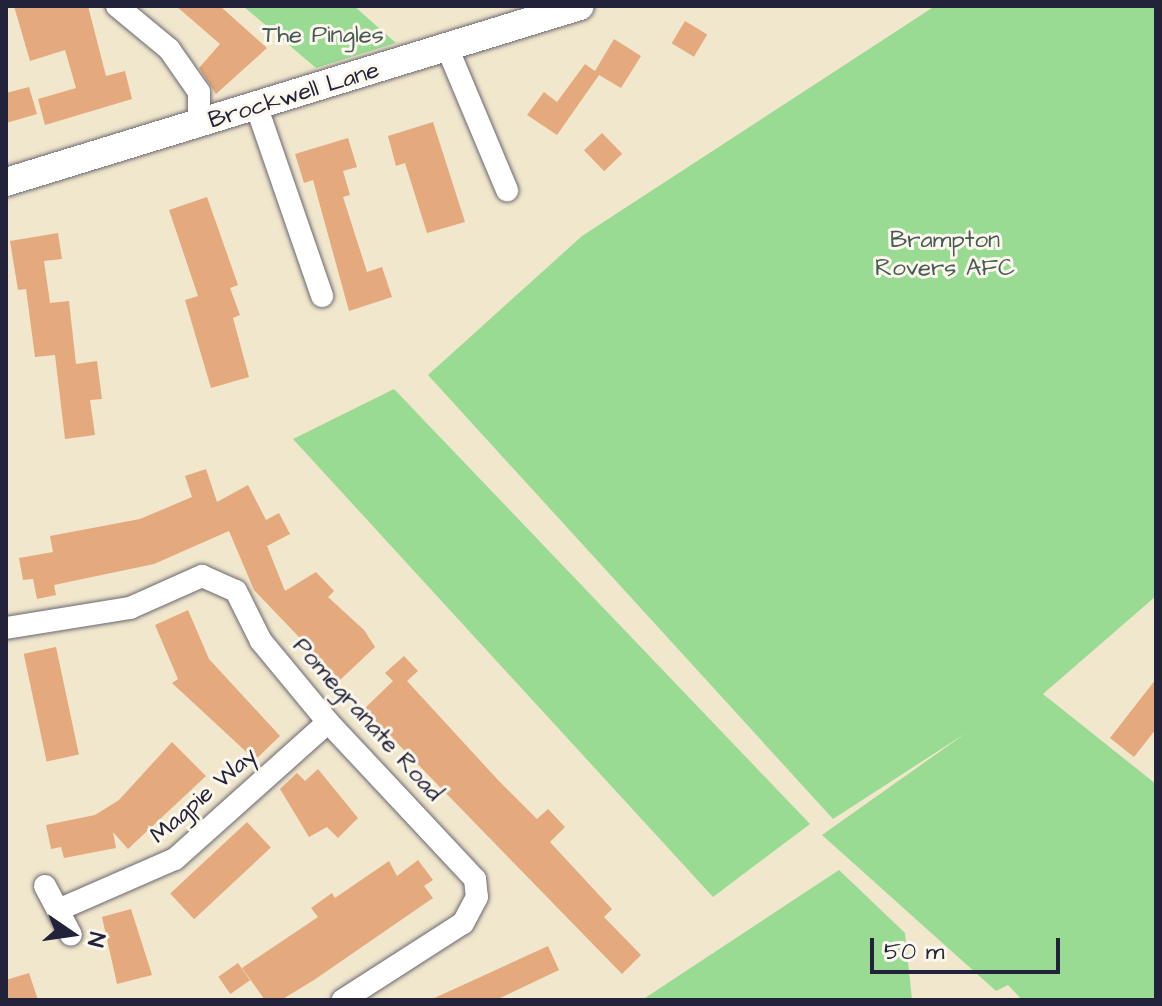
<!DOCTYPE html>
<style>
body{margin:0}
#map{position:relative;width:1162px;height:1006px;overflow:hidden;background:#f1e7cd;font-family:"Architects Daughter",sans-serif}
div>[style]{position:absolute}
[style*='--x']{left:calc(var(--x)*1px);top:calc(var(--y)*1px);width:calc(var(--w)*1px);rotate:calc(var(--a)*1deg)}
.green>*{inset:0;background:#99db92}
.building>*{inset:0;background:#e4a97d;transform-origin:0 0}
.roads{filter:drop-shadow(0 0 2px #6a676e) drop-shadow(0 0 2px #6a676e)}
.minor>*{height:22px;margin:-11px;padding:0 11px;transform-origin:11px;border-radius:11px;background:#fff}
.tertiary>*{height:28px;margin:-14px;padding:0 14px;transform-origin:14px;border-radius:14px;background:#fff}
span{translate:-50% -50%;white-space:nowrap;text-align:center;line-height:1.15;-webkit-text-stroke:6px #fbf7ec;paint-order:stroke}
.park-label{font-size:24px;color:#465a55}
.street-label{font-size:24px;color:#22223b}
.frame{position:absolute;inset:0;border:8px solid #22223b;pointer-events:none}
.north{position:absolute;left:32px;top:894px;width:80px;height:80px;-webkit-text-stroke:6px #fbf7ec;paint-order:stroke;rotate:103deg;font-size:22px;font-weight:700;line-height:32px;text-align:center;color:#22223b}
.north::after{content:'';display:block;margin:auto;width:28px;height:36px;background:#22223b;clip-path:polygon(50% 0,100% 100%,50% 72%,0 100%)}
.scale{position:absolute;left:870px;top:938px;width:190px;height:36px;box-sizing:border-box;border:4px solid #22223b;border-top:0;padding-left:10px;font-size:24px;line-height:28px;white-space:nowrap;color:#22223b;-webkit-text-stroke:6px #fbf7ec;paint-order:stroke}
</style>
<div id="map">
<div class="green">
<div style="clip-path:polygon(243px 6px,354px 6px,396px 43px,316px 68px)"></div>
<div style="clip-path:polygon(935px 6px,1156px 6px,1156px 596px,1043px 694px,1156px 784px,1156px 1000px,1022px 1000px,1008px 985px,996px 991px,822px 835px,966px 733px,833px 819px,428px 375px,582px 236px)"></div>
<div style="clip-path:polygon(394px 389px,810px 824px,713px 897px,293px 439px)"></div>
<div style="clip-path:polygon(839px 870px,905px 933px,912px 1000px,642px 1000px)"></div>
</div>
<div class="building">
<div style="clip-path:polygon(14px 6px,88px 6px,106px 76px,125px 71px,132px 99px,45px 125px,38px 99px,76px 88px,65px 50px,30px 61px)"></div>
<div style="clip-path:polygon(176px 6px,220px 6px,267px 48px,216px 94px,199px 68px,220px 44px)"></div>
<div style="left:685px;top:21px;width:26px;height:26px;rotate:31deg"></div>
<div style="clip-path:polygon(614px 39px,641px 56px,621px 88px,599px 75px,557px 135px,527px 115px,544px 92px,557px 102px,585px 64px,595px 71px)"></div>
<div style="clip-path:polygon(29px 87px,37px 114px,6px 123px,6px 93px)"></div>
<div style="clip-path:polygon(433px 122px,465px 222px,427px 233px,405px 163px,396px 166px,388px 136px)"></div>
<div style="left:602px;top:133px;width:29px;height:25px;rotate:46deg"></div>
<div style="clip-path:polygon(348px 138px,357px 167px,343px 171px,350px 195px,343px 197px,367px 272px,382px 267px,392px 297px,349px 311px,313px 180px,304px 183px,295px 154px)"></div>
<div style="clip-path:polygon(207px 197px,238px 285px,230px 288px,240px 315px,233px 318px,249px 377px,211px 388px,185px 300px,198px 296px,169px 210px)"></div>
<div style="clip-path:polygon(58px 233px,62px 259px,44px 261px,50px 303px,69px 301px,76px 364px,97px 361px,102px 399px,90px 400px,95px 435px,65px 439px,55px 355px,35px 357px,26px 289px,18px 290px,10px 241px)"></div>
<div style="clip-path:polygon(206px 469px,217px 502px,248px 485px,266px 520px,279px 513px,290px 534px,267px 546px,285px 591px,316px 572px,334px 591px,328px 597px,364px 630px,375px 647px,340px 680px,254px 590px,229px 531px,154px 564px,54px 585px,56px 595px,37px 599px,33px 579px,23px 580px,19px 558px,53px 552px,50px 536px,140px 519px,192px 497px,185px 476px)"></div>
<div style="clip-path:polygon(188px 610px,209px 659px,280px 736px,255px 760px,172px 683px,178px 679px,155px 625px)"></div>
<div style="left:56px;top:647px;width:110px;height:33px;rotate:78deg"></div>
<div style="clip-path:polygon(404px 656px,418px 671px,407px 681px,498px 780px,537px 819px,548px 809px,565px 827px,550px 842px,612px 909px,604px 917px,641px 955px,622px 974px,364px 709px,393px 681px,385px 673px)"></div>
<div style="clip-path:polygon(1156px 679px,1156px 729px,1134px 757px,1110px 738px)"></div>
<div style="clip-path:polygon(172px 742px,206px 776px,128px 849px,113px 832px,116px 848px,64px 858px,61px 847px,51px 849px,46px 825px,95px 815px,119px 800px)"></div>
<div style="clip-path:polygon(318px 769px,358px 818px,338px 838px,327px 827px,309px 837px,280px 789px,297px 773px,305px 781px)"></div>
<div style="left:247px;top:822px;width:35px;height:105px;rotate:47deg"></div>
<div style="clip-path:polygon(418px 860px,433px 880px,424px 886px,433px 898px,314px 980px,281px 1000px,265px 1000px,242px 968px,318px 917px,311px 908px,332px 893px,335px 898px,389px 861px,397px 876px)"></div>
<div style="clip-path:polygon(131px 909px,152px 975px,117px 984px,102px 917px)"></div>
<div style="clip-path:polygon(548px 946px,559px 970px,496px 1000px,430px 1000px)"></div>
<div style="left:238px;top:963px;width:21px;height:24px;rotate:55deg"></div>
<div style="clip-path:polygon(29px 973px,38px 1000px,6px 1000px,6px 980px)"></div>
</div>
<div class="roads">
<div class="minor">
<div style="--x:117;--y:6;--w:67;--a:39.6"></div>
<div style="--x:169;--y:49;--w:52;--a:55.1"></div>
<div style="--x:199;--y:92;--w:32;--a:90"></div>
<div style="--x:449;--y:52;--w:150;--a:67.2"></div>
<div style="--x:257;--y:108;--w:199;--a:70.9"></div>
<div style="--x:6;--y:628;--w:126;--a:-9.2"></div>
<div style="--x:130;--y:608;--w:79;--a:-24"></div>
<div style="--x:202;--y:576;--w:37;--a:24"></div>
<div style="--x:236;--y:591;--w:56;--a:63.4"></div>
<div style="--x:261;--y:641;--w:105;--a:50.4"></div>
<div style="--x:328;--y:722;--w:215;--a:46.9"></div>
<div style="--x:475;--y:879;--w:18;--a:84"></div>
<div style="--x:477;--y:897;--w:30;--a:118"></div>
<div style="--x:463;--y:923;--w:143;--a:147.3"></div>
<div style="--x:45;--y:886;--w:55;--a:62"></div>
<div style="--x:58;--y:910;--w:128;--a:-23.6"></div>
<div style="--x:175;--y:859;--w:205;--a:-41.8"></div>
</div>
<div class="tertiary">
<div style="--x:6;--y:182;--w:600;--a:-17.05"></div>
</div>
</div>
<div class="park-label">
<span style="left:323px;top:36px">The Pingles</span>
<span style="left:945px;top:255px">Brampton<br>Rovers AFC</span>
</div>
<div class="street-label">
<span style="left:294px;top:96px;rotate:-17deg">Brockwell Lane</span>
<span style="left:367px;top:720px;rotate:48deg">Pomegranate Road</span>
<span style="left:204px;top:796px;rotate:-41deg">Magpie Way</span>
</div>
<div class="frame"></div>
<div class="north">N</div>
<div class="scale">50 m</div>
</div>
